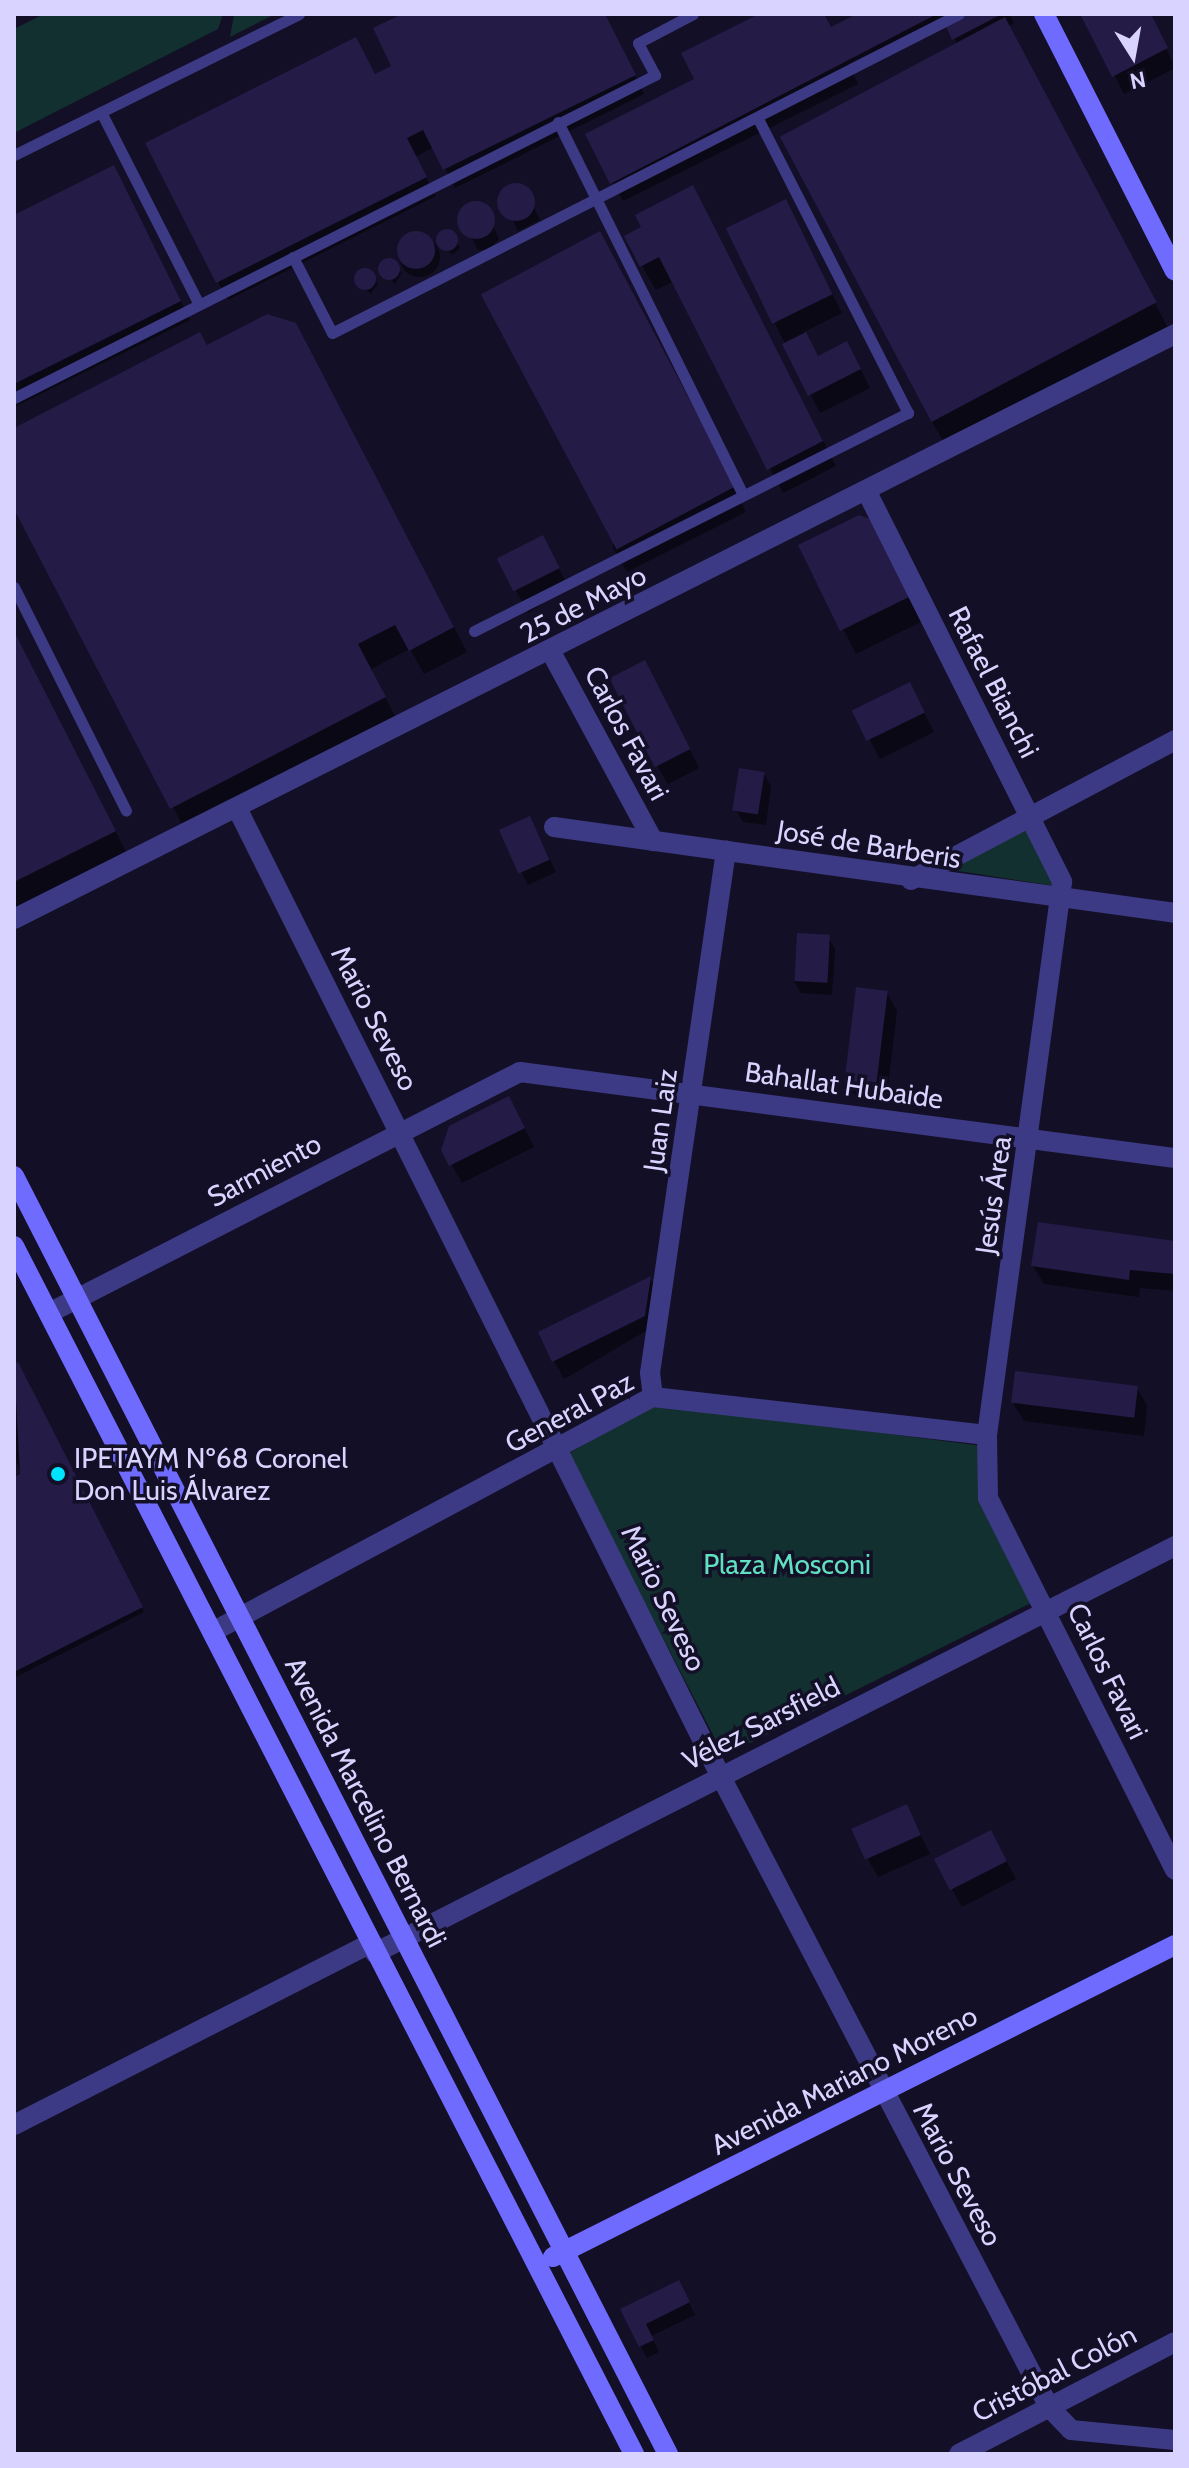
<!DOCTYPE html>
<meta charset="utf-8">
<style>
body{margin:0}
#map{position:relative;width:1189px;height:2468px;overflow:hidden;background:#130f26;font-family:Cabin,sans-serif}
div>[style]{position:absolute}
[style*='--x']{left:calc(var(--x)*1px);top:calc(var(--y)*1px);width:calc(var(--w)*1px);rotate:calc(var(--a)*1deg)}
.green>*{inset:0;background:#12302f}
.shadow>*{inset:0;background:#0007}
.round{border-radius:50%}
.building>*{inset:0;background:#241b47;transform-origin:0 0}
.service>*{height:11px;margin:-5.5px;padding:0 5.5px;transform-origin:5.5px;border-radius:5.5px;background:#3d3a85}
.minor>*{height:20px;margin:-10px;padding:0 10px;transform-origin:10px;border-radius:10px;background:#3d3a85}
.secondary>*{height:20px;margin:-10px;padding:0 10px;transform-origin:10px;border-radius:10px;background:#6f6bff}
.dots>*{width:22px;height:22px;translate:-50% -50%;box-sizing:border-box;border:4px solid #130f26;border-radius:50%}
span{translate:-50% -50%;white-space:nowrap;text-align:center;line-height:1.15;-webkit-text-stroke:7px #130f26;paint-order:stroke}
.street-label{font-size:28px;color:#d9d4ff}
.poi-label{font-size:28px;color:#d9d4ff}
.left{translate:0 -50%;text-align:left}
.park-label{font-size:28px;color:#5fe0c0}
.frame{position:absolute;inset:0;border:16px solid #d9d4ff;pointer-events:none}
.north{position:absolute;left:1093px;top:16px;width:80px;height:80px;-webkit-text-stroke:6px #130f26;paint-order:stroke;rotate:169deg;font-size:22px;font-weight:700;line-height:32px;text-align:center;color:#d9d4ff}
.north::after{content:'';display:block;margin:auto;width:28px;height:36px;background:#d9d4ff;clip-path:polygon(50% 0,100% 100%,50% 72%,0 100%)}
</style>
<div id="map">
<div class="green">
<div style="clip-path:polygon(44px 14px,223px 14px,218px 29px,14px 133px,14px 29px)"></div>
<div style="clip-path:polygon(234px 14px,275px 14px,230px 37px)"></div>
<div style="clip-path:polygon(1027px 822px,1055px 886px,939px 868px)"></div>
<div style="clip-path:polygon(655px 1404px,983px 1446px,979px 1497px,1033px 1602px,724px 1756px,568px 1454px)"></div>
</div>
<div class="shadow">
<div style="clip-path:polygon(407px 14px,605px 14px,644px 94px,455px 188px,434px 147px,415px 157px,436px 196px,228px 300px,218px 282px,375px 76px,394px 67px)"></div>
<div style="clip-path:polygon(763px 14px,823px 14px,831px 29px,862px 14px,950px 14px,848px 64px,858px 84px,623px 201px,588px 135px,697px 80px)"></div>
<div style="clip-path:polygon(969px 14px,1009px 14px,1014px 23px,1008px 26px,1168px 328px,945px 444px,931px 420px,958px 45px,947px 25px)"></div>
<div style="clip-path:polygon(1082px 14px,1150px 14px,1175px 68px,1124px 94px)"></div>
<div style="clip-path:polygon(124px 186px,190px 320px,14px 407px,14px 216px)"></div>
<div style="clip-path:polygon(507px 187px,524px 187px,540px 220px,518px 231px,500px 195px)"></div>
<div style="clip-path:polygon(484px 205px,499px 239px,488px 250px,478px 250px,460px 214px)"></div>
<div style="clip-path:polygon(706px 212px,836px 466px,783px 493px,673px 282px,656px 290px,642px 266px)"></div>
<div style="clip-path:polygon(795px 220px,842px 313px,804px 332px,819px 358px,857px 362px,870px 388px,820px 413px,728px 230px)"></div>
<div style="clip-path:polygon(447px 232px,460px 247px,453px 255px,438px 241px)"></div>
<div class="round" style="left:400px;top:237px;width:40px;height:40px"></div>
<div style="clip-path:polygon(614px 258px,746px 512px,627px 572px,613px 548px)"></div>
<div style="clip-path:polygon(389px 261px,402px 273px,395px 284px,381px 270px)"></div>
<div style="clip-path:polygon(365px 271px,378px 283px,371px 294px,356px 280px)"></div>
<div style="clip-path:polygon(207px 347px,309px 350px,467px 652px,424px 674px,410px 649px,371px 669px,398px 722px,186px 832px,14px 505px,14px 431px)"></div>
<div style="clip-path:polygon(859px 517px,925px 620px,856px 654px,800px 546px)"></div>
<div style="clip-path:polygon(553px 556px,568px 587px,528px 613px,499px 559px)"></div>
<div style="clip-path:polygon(14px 632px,128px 856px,14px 914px)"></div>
<div style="clip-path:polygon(654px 681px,699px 768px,668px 784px,657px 766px)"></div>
<div style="clip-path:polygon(919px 703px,934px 732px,880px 759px,855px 712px)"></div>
<div style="clip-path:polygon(764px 774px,771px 786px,766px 825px,743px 822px,736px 810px)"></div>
<div style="clip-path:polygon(536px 830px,556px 872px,528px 885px,501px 831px)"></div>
<div style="clip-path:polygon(828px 937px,835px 949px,832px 995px,801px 993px,794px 981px)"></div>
<div style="clip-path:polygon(887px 993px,897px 1011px,886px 1103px,858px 1100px,847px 1082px)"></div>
<div style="clip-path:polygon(519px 1117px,534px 1147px,462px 1183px,443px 1149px)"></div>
<div style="clip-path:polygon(1175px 1242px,1175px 1291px,1140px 1288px,1139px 1297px,1044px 1284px,1033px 1266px)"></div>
<div style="clip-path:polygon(650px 1279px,657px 1290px,651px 1328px,564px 1379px,554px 1361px)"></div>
<div style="clip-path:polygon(17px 1365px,144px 1612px,14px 1678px,14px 1480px,23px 1475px,14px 1458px)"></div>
<div style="clip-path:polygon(1137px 1388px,1147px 1406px,1144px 1436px,1024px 1421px,1013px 1403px)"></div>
<div style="clip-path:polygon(907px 1807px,930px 1854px,878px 1877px,868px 1859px)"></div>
<div style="clip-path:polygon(1001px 1851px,1016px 1879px,962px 1907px,952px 1889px)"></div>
<div style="clip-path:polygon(685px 2294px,695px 2315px,651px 2336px,659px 2352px,647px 2358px,622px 2310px)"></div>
</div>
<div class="building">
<div style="clip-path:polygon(402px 14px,605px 14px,636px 75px,443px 170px,423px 130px,407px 138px,427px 177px,216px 283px,145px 143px,356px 37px,375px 74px,391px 66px,373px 28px)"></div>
<div style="clip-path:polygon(759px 14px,824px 14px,831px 27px,857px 14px,937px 14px,610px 184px,585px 134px,694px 79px,681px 53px)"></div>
<div style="clip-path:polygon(965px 14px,1002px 14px,952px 40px,945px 24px)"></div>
<div style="clip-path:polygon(1080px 14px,1151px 14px,1168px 48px,1112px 77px)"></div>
<div style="left:1005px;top:17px;width:323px;height:255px;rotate:62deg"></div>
<div style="clip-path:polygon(114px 165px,181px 301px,14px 384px,14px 215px)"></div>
<div class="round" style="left:497px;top:183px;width:38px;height:38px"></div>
<div style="clip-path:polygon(693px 185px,823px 441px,767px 470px,659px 257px,640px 267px,624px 236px,641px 227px,635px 215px)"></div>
<div style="left:786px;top:199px;width:106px;height:67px;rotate:64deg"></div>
<div class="round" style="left:457px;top:201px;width:38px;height:38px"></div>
<div class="round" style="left:436px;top:229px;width:22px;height:22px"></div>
<div class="round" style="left:397px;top:231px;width:38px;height:38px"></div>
<div style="left:600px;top:231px;width:289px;height:135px;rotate:62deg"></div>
<div class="round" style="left:378px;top:258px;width:22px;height:22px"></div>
<div class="round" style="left:354px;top:268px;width:22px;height:22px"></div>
<div style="clip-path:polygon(267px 314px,296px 323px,454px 627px,409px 651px,395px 625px,358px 644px,386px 697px,170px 809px,14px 509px,14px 428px,200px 332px,207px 345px)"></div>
<div style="clip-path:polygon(806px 332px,818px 356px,847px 341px,861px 369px,808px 396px,782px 344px)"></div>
<div style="clip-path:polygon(859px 515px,876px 521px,913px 595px,840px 631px,798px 545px)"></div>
<div style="left:543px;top:535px;width:37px;height:52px;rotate:63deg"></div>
<div style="clip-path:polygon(14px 631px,116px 831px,14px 882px)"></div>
<div style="left:645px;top:660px;width:100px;height:40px;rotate:63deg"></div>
<div style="left:910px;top:682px;width:34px;height:65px;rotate:64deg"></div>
<div style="left:739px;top:768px;width:26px;height:43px;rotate:9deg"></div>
<div style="left:530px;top:816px;width:48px;height:34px;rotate:66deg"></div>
<div style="left:797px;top:933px;width:33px;height:48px;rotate:3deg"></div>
<div style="left:856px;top:987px;width:32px;height:96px;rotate:7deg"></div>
<div style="clip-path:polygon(509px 1096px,525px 1128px,449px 1166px,441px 1150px,449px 1126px)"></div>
<div style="clip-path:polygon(1038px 1222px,1175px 1241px,1175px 1274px,1130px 1270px,1129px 1280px,1031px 1266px)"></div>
<div style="clip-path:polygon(651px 1276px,645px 1316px,552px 1362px,538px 1332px)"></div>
<div style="clip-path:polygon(18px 1362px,143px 1607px,14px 1672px,14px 1477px,20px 1474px,14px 1364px)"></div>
<div style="left:1015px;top:1371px;width:124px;height:32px;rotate:7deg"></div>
<div style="left:907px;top:1804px;width:34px;height:61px;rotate:66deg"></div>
<div style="left:991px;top:1830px;width:35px;height:64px;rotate:63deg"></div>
<div style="clip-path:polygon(679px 2280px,690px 2302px,646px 2324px,654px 2340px,639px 2347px,620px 2309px)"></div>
</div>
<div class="service">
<div style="--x:101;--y:112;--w:216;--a:63"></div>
<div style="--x:558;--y:122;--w:415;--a:63.6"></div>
<div style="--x:14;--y:155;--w:318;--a:-26.3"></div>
<div style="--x:293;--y:257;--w:85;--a:62.8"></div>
<div style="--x:332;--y:333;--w:703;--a:-26.97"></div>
<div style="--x:14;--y:398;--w:718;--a:-26.74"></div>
<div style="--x:655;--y:75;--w:36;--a:-118"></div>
<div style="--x:638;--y:43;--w:62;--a:-27.8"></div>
<div style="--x:14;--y:587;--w:250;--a:63.4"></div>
<div style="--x:474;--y:631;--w:486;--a:-26.7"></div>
<div style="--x:908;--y:413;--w:332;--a:-117"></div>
</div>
<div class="minor">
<div style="--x:867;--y:492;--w:436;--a:63.4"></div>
<div style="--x:1062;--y:882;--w:558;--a:97.72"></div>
<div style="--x:987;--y:1435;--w:63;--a:89.1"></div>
<div style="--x:988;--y:1498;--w:416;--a:63.3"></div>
<div style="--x:551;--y:652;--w:215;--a:61.6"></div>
<div style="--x:238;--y:810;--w:1079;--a:63.46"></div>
<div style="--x:720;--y:1775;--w:713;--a:62.5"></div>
<div style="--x:1049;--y:2407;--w:32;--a:46"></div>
<div style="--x:1071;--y:2430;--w:104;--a:5.5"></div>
<div style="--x:554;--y:827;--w:627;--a:7.88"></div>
<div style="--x:911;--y:880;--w:299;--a:-27.9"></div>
<div style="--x:14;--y:919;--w:1300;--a:-26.74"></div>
<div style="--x:49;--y:1313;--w:529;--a:-27.1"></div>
<div style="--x:520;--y:1072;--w:661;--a:7.48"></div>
<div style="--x:653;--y:1397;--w:24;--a:-97"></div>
<div style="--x:650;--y:1373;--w:528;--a:-81.72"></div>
<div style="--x:214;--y:1631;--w:497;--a:-28.1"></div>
<div style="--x:653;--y:1397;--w:336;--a:6.5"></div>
<div style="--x:375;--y:1953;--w:898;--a:-26.96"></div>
<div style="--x:14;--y:2125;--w:399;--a:-27"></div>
<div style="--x:959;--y:2454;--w:243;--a:-27.4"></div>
</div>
<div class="secondary">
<div style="--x:1044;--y:14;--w:288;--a:63"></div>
<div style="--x:14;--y:1176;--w:1436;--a:62.9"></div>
<div style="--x:14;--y:1246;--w:1358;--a:62.83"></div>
<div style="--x:553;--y:2257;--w:696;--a:-26.64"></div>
</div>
<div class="dots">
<div style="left:58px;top:1474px;background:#00e5ff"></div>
</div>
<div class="street-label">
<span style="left:583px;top:604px;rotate:-27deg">25 de Mayo</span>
<span style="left:994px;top:682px;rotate:63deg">Rafael Bianchi</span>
<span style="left:627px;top:733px;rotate:62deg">Carlos Favari</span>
<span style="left:869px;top:844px;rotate:9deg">José de Barberis</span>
<span style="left:375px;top:1018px;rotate:63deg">Mario Seveso</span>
<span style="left:844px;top:1085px;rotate:8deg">Bahallat Hubaide</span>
<span style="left:660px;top:1120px;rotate:-82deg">Juan Laiz</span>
<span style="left:264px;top:1170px;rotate:-28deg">Sarmiento</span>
<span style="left:993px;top:1195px;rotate:-82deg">Jesús Área</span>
<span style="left:569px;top:1412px;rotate:-28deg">General Paz</span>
<span style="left:664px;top:1598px;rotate:64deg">Mario Seveso</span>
<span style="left:1108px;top:1671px;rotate:64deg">Carlos Favari</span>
<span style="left:761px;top:1723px;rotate:-27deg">Vélez Sarsfield</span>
<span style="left:366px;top:1802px;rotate:63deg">Avenida Marcelino Bernardi</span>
<span style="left:844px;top:2080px;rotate:-27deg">Avenida Mariano Moreno</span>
<span style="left:958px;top:2174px;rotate:62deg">Mario Seveso</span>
<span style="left:1054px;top:2373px;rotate:-27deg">Cristóbal Colón</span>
</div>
<div class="poi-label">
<span class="left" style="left:74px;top:1474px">IPETAYM Nº68 Coronel<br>Don Luis Álvarez</span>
</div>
<div class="park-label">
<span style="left:787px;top:1564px">Plaza Mosconi</span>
</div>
<div class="frame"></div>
<div class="north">N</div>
</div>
